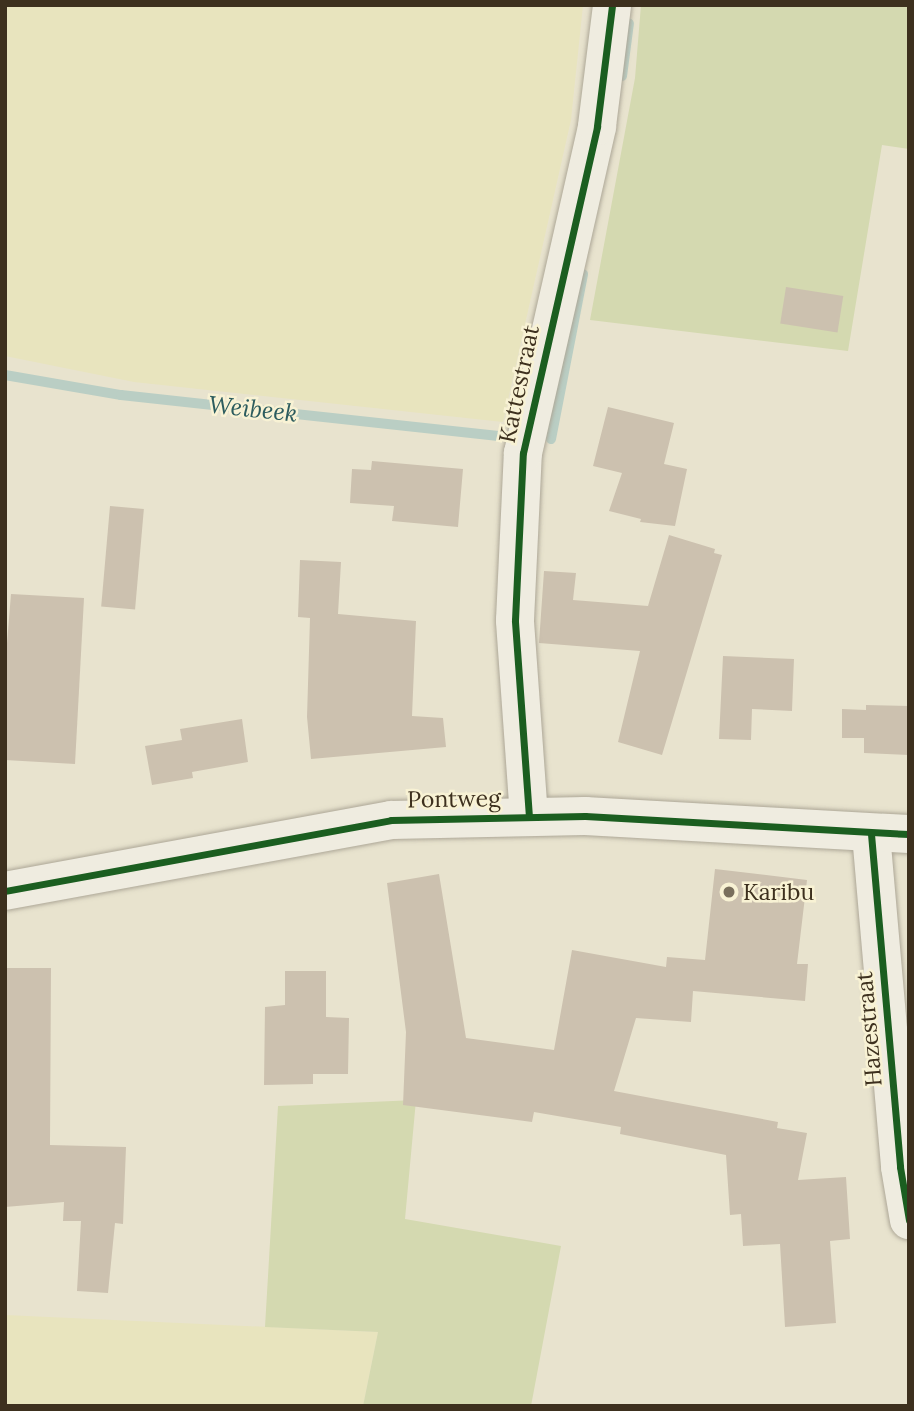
<!DOCTYPE html>
<style>
body{margin:0}
#map{position:relative;width:914px;height:1411px;overflow:hidden;background:#e8e3ce;font-family:Lora,serif}
div>[style]{position:absolute}
[style*='--x']{left:calc(var(--x)*1px);top:calc(var(--y)*1px);width:calc(var(--w)*1px);rotate:calc(var(--a)*1deg)}
.farmland>*{inset:0;background:#e8e4be}
.green>*{inset:0;background:#d4d9b0}
.stream>*{height:10px;margin:-5px;padding:0 5px;transform-origin:5px;border-radius:5px;background:#bacec4}
.building>*{inset:0;background:#ccc1af;transform-origin:0 0}
.roads{filter:drop-shadow(0 0 2px #ada797) drop-shadow(0 0 2px #ada797)}
.minor>*{height:38px;margin:-19px;padding:0 19px;transform-origin:19px;border-radius:19px;background:#efece0}
.tertiary>*{height:38px;margin:-19px;padding:0 19px;transform-origin:19px;border-radius:19px;background:#efece0}
.cycleway>*{height:7px;margin:-3.5px;padding:0 3.5px;transform-origin:3.5px;border-radius:3.5px;background:#1b5e20}
.dots>*{width:19px;height:19px;translate:-50% -50%;box-sizing:border-box;border:4px solid #f8f2d4;border-radius:50%}
span{translate:-50% -50%;white-space:nowrap;text-align:center;line-height:1.15;-webkit-text-stroke:5px #f8f2d4;paint-order:stroke}
.street-label{font-size:23px;color:#3d301e}
.poi-label{font-size:23px;color:#3d301e}
.left{translate:0 -50%;text-align:left}
.water-label{font-size:24px;color:#2c5c5e;font-style:italic}
.frame{position:absolute;inset:0;border:7px solid #3d301e;pointer-events:none}
</style>
<div id="map">
<div class="farmland">
<div style="clip-path:polygon(5px 5px,583px 5px,571px 120px,503px 422px,134px 382px,5px 356px)"></div>
<div style="clip-path:polygon(5px 1315px,378px 1332px,363px 1406px,5px 1406px)"></div>
</div>
<div class="green">
<div style="clip-path:polygon(641px 5px,909px 5px,909px 149px,882px 145px,848px 351px,590px 320px,635px 78px)"></div>
<div style="clip-path:polygon(416px 1100px,405px 1219px,561px 1246px,531px 1406px,363px 1406px,378px 1332px,265px 1327px,278px 1106px)"></div>
</div>
<div class="stream">
<div style="--x:622;--y:76;--w:53;--a:-82.5"></div>
<div style="--x:5;--y:375;--w:118;--a:9.8"></div>
<div style="--x:121;--y:395;--w:382;--a:6.2"></div>
<div style="--x:551;--y:439;--w:168;--a:-79"></div>
</div>
<div class="building">
<div style="left:786px;top:287px;width:58px;height:37px;rotate:9deg"></div>
<div style="clip-path:polygon(608px 407px,674px 423px,664px 464px,687px 469px,675px 526px,640px 522px,641px 519px,609px 511px,622px 473px,593px 466px)"></div>
<div style="clip-path:polygon(372px 461px,463px 469px,458px 527px,392px 521px,394px 506px,350px 503px,352px 469px,371px 470px)"></div>
<div style="left:110px;top:506px;width:34px;height:101px;rotate:5deg"></div>
<div style="clip-path:polygon(669px 535px,715px 549px,714px 553px,722px 555px,662px 755px,618px 742px,640px 651px,539px 643px,544px 571px,576px 573px,573px 600px,648px 606px)"></div>
<div style="clip-path:polygon(300px 560px,341px 562px,338px 614px,416px 621px,412px 716px,443px 718px,446px 747px,311px 759px,307px 717px,310px 618px,298px 617px)"></div>
<div style="clip-path:polygon(11px 594px,84px 598px,75px 764px,5px 760px,5px 668px)"></div>
<div style="clip-path:polygon(723px 656px,794px 659px,792px 711px,752px 709px,751px 740px,719px 739px)"></div>
<div style="clip-path:polygon(866px 705px,909px 706px,909px 755px,864px 753px,864px 738px,842px 738px,842px 709px,866px 710px)"></div>
<div style="clip-path:polygon(242px 719px,248px 762px,192px 772px,193px 778px,152px 785px,145px 746px,182px 740px,180px 729px)"></div>
<div style="clip-path:polygon(715px 869px,807px 880px,797px 964px,808px 964px,805px 1001px,693px 991px,691px 1022px,636px 1018px,614px 1091px,778px 1122px,777px 1128px,807px 1133px,798px 1180px,846px 1177px,850px 1239px,830px 1241px,836px 1323px,785px 1327px,780px 1244px,743px 1246px,741px 1214px,730px 1215px,726px 1155px,620px 1134px,621px 1127px,534px 1112px,532px 1122px,403px 1105px,406px 1032px,387px 883px,439px 874px,466px 1038px,554px 1050px,572px 950px,666px 967px,667px 957px,705px 960px)"></div>
<div style="clip-path:polygon(6px 968px,51px 968px,50px 1145px,126px 1147px,123px 1224px,115px 1223px,108px 1293px,77px 1291px,81px 1221px,63px 1221px,64px 1202px,5px 1207px)"></div>
<div style="clip-path:polygon(285px 971px,326px 971px,326px 1017px,349px 1018px,348px 1074px,313px 1074px,313px 1084px,264px 1085px,265px 1007px,285px 1005px)"></div>
</div>
<div class="roads">
<div class="minor">
<div style="--x:529;--y:817;--w:197;--a:-94.1"></div>
<div style="--x:515;--y:620;--w:167;--a:-87.3"></div>
<div style="--x:523;--y:453;--w:335;--a:-77.2"></div>
<div style="--x:597;--y:126;--w:122;--a:-82.9"></div>
<div style="--x:871;--y:834;--w:334;--a:85"></div>
<div style="--x:900;--y:1167;--w:54;--a:80.4"></div>
</div>
<div class="tertiary">
<div style="--x:5;--y:891;--w:392;--a:-10.4"></div>
<div style="--x:391;--y:820;--w:194;--a:-1.2"></div>
<div style="--x:585;--y:816;--w:324;--a:3.2"></div>
</div>
</div>
<div class="cycleway">
<div style="--x:529;--y:817;--w:197;--a:-94.1"></div>
<div style="--x:515;--y:620;--w:167;--a:-87.3"></div>
<div style="--x:523;--y:453;--w:335;--a:-77.2"></div>
<div style="--x:597;--y:126;--w:122;--a:-82.9"></div>
<div style="--x:871;--y:834;--w:334;--a:85"></div>
<div style="--x:900;--y:1167;--w:54;--a:80.4"></div>
<div style="--x:5;--y:891;--w:392;--a:-10.4"></div>
<div style="--x:391;--y:820;--w:194;--a:-1.2"></div>
<div style="--x:585;--y:816;--w:324;--a:3.2"></div>
</div>
<div class="dots">
<div style="left:729px;top:892px;background:#796f5c"></div>
</div>
<div class="street-label">
<span style="left:519px;top:384px;rotate:-78deg">Kattestraat</span>
<span style="left:454px;top:799px;rotate:-1deg">Pontweg</span>
<span style="left:869px;top:1029px;rotate:-95deg">Hazestraat</span>
</div>
<div class="poi-label">
<span class="left" style="left:743px;top:892px">Karibu</span>
</div>
<div class="water-label">
<span style="left:253px;top:409px;rotate:6deg">Weibeek</span>
</div>
<div class="frame"></div>
</div>
